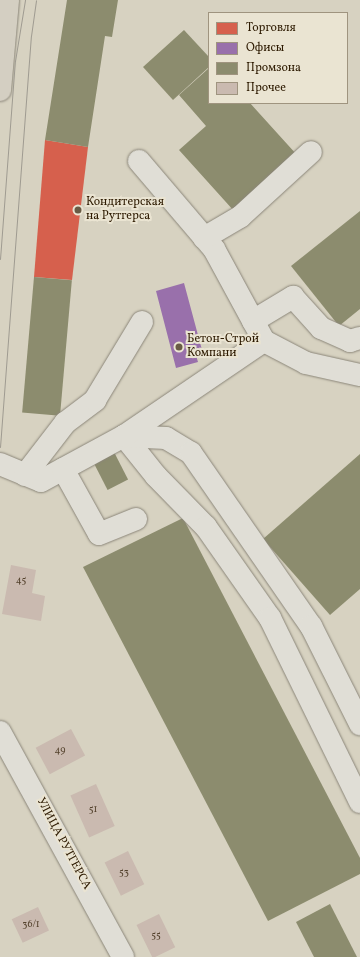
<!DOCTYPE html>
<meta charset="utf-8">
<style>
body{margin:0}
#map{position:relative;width:360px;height:957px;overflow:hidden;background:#d7d2c1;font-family:Vollkorn,serif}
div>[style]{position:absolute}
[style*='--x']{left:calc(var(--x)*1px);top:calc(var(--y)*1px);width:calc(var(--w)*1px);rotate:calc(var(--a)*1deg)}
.shops>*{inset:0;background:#d6604d}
.offices>*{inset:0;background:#9970ab}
.industry>*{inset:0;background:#8c8c6e;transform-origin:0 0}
.building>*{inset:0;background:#cabab0;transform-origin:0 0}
.roads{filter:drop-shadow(0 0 1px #8b8679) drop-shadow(0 0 1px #8b8679)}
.minor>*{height:22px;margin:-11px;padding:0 11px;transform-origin:11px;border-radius:11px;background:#e0ded6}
.major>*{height:22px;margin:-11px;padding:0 11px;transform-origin:11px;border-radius:11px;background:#d4cfc2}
.tram>*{height:1px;margin:-0.5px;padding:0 0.5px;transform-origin:0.5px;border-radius:0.5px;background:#9f9b91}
.dots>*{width:11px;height:11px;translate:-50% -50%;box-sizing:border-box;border:2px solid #eae4d2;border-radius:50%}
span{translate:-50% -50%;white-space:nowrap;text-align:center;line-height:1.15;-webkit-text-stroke:4px #eae4d2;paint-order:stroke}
.number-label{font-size:10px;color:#55432e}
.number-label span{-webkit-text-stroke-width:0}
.poi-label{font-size:12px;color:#2e1b02}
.left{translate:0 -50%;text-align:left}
.street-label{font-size:12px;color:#2e1b02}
.legend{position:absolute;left:208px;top:12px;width:140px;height:92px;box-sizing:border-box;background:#eae4d2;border:1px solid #9f947f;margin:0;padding:5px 7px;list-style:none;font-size:12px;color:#2e1b02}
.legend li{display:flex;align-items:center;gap:8px;height:20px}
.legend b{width:20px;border:1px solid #9f947f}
</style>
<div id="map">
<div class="shops">
<div style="clip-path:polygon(45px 140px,88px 147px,72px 280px,34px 277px)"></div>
</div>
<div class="offices">
<div style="clip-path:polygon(184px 283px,202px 350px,195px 352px,198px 362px,176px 368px,156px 291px)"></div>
</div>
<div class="industry">
<div style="clip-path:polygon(67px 0,118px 0,112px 37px,105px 36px,88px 147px,45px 140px)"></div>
<div style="clip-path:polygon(184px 30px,209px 57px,209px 67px,173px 100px,143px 67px)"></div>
<div style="clip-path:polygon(209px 68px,209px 103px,250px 103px,297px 155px,234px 211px,179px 150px,206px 126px,179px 95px)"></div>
<div style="clip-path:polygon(360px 211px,360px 309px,339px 326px,291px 266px)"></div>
<div style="left:34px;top:277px;width:38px;height:136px;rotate:5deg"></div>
<div style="left:114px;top:452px;width:31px;height:23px;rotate:63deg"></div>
<div style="clip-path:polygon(360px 454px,360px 589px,330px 615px,263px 539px)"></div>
<div style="clip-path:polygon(183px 518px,360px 858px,360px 874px,268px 921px,83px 567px)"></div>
<div style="clip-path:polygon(330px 904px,357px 957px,314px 957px,296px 922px)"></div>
</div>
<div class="building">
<div style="clip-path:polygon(11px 565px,36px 570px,32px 593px,45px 596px,41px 621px,2px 614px)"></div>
<div style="left:71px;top:729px;width:30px;height:40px;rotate:62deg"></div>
<div style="left:96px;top:784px;width:46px;height:28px;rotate:66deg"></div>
<div style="left:128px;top:851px;width:37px;height:26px;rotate:64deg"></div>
<div style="left:38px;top:907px;width:26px;height:29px;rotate:65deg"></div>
<div style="left:159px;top:914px;width:37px;height:25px;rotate:64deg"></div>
</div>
<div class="roads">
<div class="minor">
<div style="--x:139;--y:161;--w:116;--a:49.6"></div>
<div style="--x:214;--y:249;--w:105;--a:61.5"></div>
<div style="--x:204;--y:238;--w:42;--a:-30.3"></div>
<div style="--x:240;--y:217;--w:96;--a:-42.5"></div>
<div style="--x:253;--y:321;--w:47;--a:-31"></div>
<div style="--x:293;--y:297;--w:42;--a:47.9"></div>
<div style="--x:321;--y:328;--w:32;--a:24"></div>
<div style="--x:350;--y:341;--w:10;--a:-17"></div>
<div style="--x:124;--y:436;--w:51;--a:51.3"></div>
<div style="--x:156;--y:476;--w:71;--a:45.6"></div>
<div style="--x:206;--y:527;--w:111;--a:54.9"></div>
<div style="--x:270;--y:618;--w:205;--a:63.9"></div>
<div style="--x:124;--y:436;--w:42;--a:2.7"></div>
<div style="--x:166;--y:438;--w:29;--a:31"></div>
<div style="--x:191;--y:453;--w:211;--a:55.3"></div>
<div style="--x:311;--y:626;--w:110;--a:63.4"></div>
<div style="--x:0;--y:464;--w:44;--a:22.5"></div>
<div style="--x:41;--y:481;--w:94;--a:-28.5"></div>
<div style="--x:124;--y:436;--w:169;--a:-34.2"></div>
<div style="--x:264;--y:341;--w:47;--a:27.6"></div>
<div style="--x:306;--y:363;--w:55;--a:12.5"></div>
<div style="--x:63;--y:469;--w:74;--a:61"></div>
<div style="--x:99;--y:534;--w:40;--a:-22"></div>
<div style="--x:25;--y:475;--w:66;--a:-52.4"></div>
<div style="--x:65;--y:423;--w:38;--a:-37"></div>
<div style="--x:95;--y:400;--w:91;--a:-58.9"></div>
<div style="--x:0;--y:732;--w:256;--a:61.3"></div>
</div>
<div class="major">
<div style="--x:0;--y:90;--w:90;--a:-84.9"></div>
</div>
</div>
<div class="tram">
<div style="--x:0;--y:259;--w:199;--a:-85.7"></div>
<div style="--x:15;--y:61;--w:62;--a:-80.7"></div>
<div style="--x:0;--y:447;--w:412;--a:-85.7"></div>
<div style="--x:31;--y:36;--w:36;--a:-82"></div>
</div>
<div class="dots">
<div style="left:78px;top:210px;background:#695b45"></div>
<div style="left:179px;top:347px;background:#695b45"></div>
</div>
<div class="number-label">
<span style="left:21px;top:581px">45</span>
<span style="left:60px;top:751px">49</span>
<span style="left:93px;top:810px">51</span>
<span style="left:124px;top:873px">53</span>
<span style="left:31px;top:925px">36/1</span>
<span style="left:156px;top:936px">55</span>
</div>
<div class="poi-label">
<span class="left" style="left:86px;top:210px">Кондитерская<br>на Рутгерса</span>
<span class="left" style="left:187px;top:347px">Бетон-Строй<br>Компани</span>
</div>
<div class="street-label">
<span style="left:63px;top:844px;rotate:62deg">УЛИЦА РУТГЕРСА</span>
</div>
<ul class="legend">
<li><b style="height:11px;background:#d6604d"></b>Торговля</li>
<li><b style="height:11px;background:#9970ab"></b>Офисы</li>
<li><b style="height:11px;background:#8c8c6e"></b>Промзона</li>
<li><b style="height:11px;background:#cabab0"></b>Прочее</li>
</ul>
</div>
